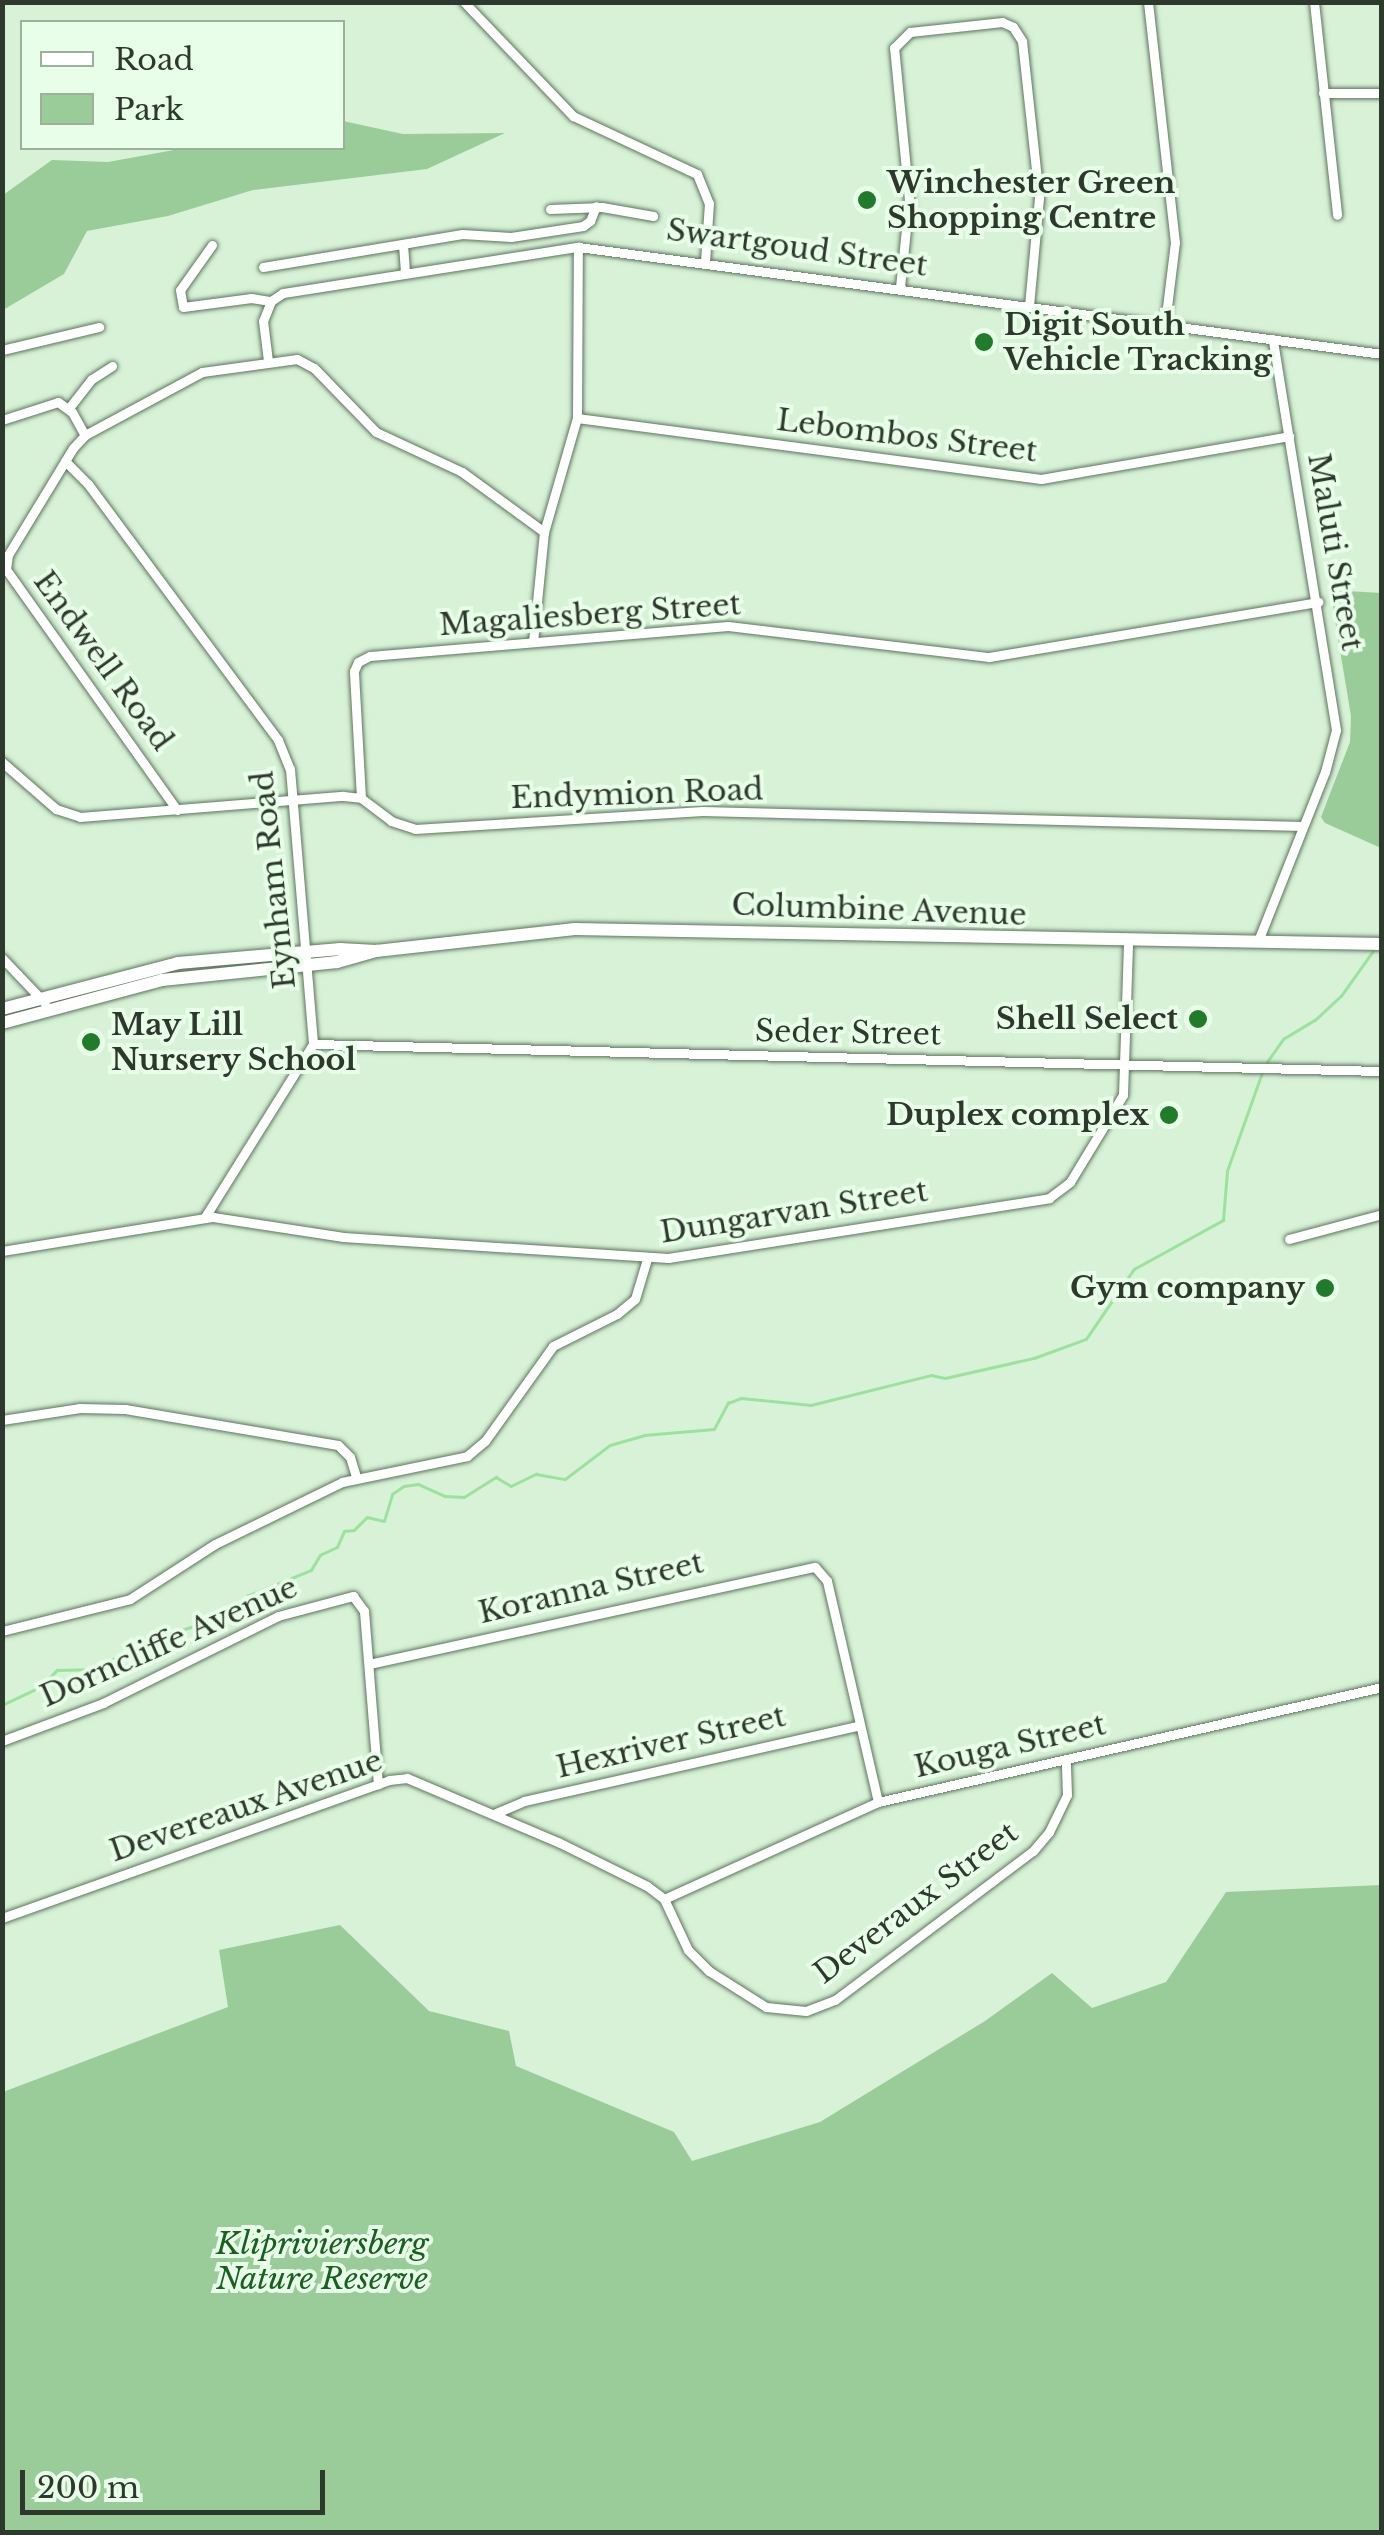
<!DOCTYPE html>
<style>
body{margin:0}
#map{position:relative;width:1384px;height:2535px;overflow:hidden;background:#d7f2d7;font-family:"Libre Baskerville",serif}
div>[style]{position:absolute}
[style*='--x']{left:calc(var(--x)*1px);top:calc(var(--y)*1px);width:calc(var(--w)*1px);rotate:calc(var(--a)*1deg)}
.green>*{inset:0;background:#9acc9a}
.stream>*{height:2.5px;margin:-1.25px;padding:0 1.25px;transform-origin:1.25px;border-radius:1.25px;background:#9be39c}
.roads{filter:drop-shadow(0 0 2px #5d755d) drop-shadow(0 0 2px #5d755d)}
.street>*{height:9px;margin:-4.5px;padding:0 4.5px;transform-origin:4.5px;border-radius:4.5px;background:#fff}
.secondary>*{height:12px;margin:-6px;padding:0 6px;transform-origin:6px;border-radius:6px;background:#fff}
.dots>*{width:28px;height:28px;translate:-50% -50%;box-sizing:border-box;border:5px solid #e8fee8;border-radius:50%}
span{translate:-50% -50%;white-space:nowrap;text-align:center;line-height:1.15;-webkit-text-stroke:8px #e8fee8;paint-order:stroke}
.poi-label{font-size:30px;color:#2e392e;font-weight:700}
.left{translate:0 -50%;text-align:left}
.right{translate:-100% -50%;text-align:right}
.street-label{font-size:30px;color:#2e392e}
.park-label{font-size:30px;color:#176020;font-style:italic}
.frame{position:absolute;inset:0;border:5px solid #2e392e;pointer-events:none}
.legend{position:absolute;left:20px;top:20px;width:325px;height:130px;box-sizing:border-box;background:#e8fee8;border:2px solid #9eaf9e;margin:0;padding:12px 18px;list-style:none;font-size:30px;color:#2e392e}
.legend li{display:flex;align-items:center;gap:20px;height:50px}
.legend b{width:50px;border:2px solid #9eaf9e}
.scale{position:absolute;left:20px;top:2470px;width:305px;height:45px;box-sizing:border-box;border:5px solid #2e392e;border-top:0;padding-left:12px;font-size:30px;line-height:35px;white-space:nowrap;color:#2e392e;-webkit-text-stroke:8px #e8fee8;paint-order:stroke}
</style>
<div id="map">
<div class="green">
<div style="clip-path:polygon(343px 121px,403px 134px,505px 133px,427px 169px,253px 190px,168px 216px,87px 231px,64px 274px,3px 310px,3px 195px,52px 160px,108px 162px,185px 148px,342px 148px)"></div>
<div style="clip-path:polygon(1330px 590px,1381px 593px,1381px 848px,1325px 823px,1321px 817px,1350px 742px,1351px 716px)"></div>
<div style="clip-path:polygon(1381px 1885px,1381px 2532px,3px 2532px,3px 2092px,228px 2007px,219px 1950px,340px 1925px,429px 2011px,509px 2031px,516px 2066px,674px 2132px,692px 2161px,820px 2122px,985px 2021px,1052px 1973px,1092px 2008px,1166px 1982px,1226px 1892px)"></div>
</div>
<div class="stream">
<div style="--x:1267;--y:1062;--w:28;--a:-55"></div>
<div style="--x:1283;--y:1039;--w:37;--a:-31"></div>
<div style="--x:1315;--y:1020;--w:35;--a:-43"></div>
<div style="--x:1341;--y:996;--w:55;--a:-54.6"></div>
<div style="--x:2;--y:1705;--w:42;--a:-25.3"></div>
<div style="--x:40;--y:1687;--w:24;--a:-45"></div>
<div style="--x:57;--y:1670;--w:42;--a:-1.4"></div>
<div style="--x:99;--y:1669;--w:17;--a:-36"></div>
<div style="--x:113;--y:1659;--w:38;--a:0"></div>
<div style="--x:151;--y:1659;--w:39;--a:-46"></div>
<div style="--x:178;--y:1631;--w:47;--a:-17.3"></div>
<div style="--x:223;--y:1617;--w:12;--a:9"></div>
<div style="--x:235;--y:1619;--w:20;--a:-49"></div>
<div style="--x:248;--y:1604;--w:8;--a:-97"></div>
<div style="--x:247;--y:1596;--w:69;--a:-22.1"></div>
<div style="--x:311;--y:1570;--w:17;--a:-59"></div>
<div style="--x:320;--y:1555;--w:19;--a:-25"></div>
<div style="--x:337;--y:1547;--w:17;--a:-66"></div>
<div style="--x:344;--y:1531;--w:10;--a:-6"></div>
<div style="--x:354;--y:1530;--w:18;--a:-45"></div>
<div style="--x:367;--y:1517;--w:17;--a:13"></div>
<div style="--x:384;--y:1521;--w:28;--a:-73"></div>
<div style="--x:392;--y:1494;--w:14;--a:-34"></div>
<div style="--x:404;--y:1486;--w:14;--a:-8"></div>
<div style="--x:418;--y:1484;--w:30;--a:24"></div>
<div style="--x:445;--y:1496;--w:19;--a:3"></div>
<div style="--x:464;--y:1497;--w:38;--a:-32"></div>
<div style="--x:496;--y:1477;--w:17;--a:31"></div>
<div style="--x:511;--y:1486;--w:28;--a:-26"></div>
<div style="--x:536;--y:1474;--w:29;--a:10"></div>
<div style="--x:565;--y:1479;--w:56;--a:-37.1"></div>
<div style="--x:610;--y:1445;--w:35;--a:-16"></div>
<div style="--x:644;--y:1435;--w:70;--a:-4.9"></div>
<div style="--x:714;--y:1429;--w:30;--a:-62"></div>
<div style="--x:728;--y:1403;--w:14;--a:-21"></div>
<div style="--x:741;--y:1398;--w:70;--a:5.7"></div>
<div style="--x:811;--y:1405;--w:124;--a:-14"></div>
<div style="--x:931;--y:1375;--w:14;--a:12"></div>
<div style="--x:945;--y:1378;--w:91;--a:-12.7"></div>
<div style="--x:1034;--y:1358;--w:55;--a:-20.1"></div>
<div style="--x:1086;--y:1339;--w:85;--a:-55.6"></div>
<div style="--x:1134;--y:1269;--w:102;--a:-28.8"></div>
<div style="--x:1223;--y:1220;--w:49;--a:-85.3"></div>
<div style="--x:1227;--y:1171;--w:107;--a:-70.4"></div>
</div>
<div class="roads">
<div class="street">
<div style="--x:464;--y:2;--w:158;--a:46.3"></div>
<div style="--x:573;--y:116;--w:137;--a:25.1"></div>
<div style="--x:697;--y:174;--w:31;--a:68"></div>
<div style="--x:709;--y:203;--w:58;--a:93.9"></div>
<div style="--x:1148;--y:2;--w:242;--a:83.6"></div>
<div style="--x:1175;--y:242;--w:82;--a:97"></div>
<div style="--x:1314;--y:2;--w:214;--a:83.8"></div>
<div style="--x:1323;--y:93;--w:59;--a:0"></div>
<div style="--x:550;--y:209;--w:52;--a:-2.2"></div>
<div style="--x:602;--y:207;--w:52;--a:10"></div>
<div style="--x:403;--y:244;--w:29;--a:86"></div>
<div style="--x:212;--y:245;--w:55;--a:125.4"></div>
<div style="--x:180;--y:290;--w:17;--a:80"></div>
<div style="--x:183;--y:307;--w:69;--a:-7.5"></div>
<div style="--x:251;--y:298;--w:20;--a:9"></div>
<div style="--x:263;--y:267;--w:202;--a:-9.4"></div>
<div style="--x:462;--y:234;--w:49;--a:3.5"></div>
<div style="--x:511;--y:237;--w:73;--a:-8.7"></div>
<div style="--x:583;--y:226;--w:9;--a:-36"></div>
<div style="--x:590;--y:221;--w:16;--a:-68"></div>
<div style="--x:900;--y:287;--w:87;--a:-84.1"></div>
<div style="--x:909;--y:200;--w:153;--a:-95.6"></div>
<div style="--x:894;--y:48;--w:23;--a:-45"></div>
<div style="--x:910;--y:32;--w:93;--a:-6.2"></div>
<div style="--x:1002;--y:22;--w:12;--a:24"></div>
<div style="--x:1013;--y:27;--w:17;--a:57"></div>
<div style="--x:1022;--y:41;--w:158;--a:83.8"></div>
<div style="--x:1039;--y:198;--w:107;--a:95.3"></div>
<div style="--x:2;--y:350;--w:100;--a:-13.3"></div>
<div style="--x:268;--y:361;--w:40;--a:-97.1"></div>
<div style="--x:263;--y:321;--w:22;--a:-68"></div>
<div style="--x:271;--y:301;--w:14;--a:-34"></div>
<div style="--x:283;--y:293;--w:299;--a:-8.9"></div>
<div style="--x:578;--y:247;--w:811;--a:7.58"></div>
<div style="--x:69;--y:408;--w:37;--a:-52"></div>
<div style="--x:92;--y:379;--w:24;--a:-33"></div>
<div style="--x:577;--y:418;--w:468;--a:7.5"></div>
<div style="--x:1041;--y:479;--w:252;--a:-9.8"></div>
<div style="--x:2;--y:420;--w:59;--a:-17.8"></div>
<div style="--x:58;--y:402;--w:17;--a:36"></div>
<div style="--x:72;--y:412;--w:26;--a:61"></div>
<div style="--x:65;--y:461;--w:33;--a:45"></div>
<div style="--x:88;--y:484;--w:319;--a:53.4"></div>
<div style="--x:278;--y:740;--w:31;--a:68"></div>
<div style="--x:290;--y:769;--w:276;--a:85.2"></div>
<div style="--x:313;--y:1044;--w:204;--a:122"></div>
<div style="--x:533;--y:642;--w:111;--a:-84.3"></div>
<div style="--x:544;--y:532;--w:119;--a:-73.9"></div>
<div style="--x:577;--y:418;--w:171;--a:-89.7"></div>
<div style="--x:2;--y:762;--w:72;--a:41"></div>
<div style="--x:56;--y:809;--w:25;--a:18"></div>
<div style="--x:80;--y:817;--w:264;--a:-4.6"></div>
<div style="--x:343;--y:796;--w:18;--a:6"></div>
<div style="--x:361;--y:798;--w:38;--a:37"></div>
<div style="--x:391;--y:821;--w:25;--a:18"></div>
<div style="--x:415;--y:829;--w:288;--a:-3.6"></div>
<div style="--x:702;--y:811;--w:601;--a:1.43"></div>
<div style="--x:361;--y:798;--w:127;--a:-93.2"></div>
<div style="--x:354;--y:671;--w:10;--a:-66"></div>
<div style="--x:358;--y:662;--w:13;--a:-27"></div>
<div style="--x:370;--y:656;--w:359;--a:-4.8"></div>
<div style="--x:728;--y:626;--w:263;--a:6.8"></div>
<div style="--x:989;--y:657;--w:334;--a:-9.5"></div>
<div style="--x:177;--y:810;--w:296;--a:-125.4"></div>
<div style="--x:6;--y:569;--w:14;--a:-82"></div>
<div style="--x:8;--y:555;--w:125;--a:-58.7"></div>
<div style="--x:73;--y:448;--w:18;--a:-47"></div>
<div style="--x:85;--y:435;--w:133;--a:-28.3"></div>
<div style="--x:202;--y:372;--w:96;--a:-7.8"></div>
<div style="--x:297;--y:359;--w:19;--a:28"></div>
<div style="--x:314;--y:368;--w:89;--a:45.9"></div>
<div style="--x:376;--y:432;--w:95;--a:24.9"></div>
<div style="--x:462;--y:472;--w:102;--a:36.2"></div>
<div style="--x:1258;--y:941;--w:182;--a:-68.4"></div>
<div style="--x:1325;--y:772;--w:43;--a:-75.3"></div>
<div style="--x:1336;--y:730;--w:396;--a:-99.2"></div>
<div style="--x:2;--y:958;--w:62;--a:46.3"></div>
<div style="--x:313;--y:1044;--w:1069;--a:1.45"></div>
<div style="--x:1289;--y:1239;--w:96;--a:-15"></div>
<div style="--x:2;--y:1251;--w:214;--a:-9.2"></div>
<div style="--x:213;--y:1217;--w:132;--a:8.7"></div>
<div style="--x:343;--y:1237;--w:326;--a:3.7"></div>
<div style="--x:668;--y:1258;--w:386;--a:-8.9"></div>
<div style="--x:1049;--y:1198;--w:26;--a:-37"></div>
<div style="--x:1070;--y:1182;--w:102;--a:-58.7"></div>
<div style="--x:1123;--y:1095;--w:154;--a:-88.1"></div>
<div style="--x:2;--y:1420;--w:79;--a:-8.7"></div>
<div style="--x:80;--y:1408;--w:45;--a:1.3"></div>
<div style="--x:125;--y:1409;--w:216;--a:9.6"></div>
<div style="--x:338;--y:1445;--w:17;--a:45"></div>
<div style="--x:350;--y:1457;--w:21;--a:73"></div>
<div style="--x:2;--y:1631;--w:132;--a:-14"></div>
<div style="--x:130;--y:1599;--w:101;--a:-32.9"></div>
<div style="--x:215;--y:1544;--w:141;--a:-26"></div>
<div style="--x:342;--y:1482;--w:128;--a:-11.7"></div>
<div style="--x:467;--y:1456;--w:23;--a:-40"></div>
<div style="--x:485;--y:1441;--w:117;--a:-54.4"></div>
<div style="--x:553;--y:1346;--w:72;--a:-26.6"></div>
<div style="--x:617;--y:1314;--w:23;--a:-40"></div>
<div style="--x:635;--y:1299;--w:42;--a:-73.3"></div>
<div style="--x:369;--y:1664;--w:456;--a:-12.3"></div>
<div style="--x:815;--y:1567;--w:18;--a:49"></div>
<div style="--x:827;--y:1581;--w:227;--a:77"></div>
<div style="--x:2;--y:1741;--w:108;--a:-20.6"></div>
<div style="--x:103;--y:1703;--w:195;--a:-26.4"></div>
<div style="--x:278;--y:1616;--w:78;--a:-14.9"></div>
<div style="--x:353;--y:1596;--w:19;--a:54"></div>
<div style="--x:364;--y:1611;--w:174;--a:85.4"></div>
<div style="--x:496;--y:1813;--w:30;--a:-23"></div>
<div style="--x:524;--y:1801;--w:344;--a:-12.7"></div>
<div style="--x:664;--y:1899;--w:235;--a:-24.4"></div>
<div style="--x:878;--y:1802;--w:517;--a:-12.85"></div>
<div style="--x:2;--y:1918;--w:411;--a:-19.6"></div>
<div style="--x:389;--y:1780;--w:18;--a:-6"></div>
<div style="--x:407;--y:1778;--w:164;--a:23"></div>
<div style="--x:558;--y:1842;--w:99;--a:26.3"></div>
<div style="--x:647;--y:1886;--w:21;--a:37"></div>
<div style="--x:664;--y:1899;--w:56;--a:64.8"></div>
<div style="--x:688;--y:1950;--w:30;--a:45"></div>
<div style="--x:709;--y:1971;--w:67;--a:32.3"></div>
<div style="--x:766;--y:2007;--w:40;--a:5.7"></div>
<div style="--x:806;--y:2011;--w:31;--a:-21"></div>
<div style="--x:835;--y:2000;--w:248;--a:-37"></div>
<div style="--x:1033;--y:1851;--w:25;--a:-50"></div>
<div style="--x:1049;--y:1832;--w:41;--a:-64.1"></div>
<div style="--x:1067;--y:1795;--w:36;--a:-92"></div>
</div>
<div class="secondary">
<div style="--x:2;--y:1009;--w:182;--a:-14.6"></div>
<div style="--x:178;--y:963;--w:163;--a:-4.9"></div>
<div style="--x:340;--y:949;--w:36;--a:3"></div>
<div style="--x:376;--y:951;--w:200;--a:-6.3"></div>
<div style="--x:575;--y:929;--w:807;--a:1.06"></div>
<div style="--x:2;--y:1023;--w:166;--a:-15"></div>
<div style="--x:162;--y:980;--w:176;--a:-5.9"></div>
<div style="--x:337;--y:962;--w:41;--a:-15.8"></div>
</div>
</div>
<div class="dots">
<div style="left:867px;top:200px;background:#207b2b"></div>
<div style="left:984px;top:342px;background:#207b2b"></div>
<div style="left:1198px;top:1019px;background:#207b2b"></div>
<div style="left:91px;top:1042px;background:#207b2b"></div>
<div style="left:1169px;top:1115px;background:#207b2b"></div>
<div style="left:1325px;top:1288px;background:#207b2b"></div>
</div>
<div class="poi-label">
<span class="left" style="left:887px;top:200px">Winchester Green<br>Shopping Centre</span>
<span class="left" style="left:1004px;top:342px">Digit South<br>Vehicle Tracking</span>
<span class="right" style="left:1178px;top:1019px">Shell Select</span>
<span class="left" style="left:111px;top:1042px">May Lill<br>Nursery School</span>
<span class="right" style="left:1149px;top:1115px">Duplex complex</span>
<span class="right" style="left:1305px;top:1288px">Gym company</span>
</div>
<div class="street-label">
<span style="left:797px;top:248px;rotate:8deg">Swartgoud Street</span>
<span style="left:907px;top:436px;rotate:7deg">Lebombos Street</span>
<span style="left:1335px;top:552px;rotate:80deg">Maluti Street</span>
<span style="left:590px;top:615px;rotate:-4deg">Magaliesberg Street</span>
<span style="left:103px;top:661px;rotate:54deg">Endwell Road</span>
<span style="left:637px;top:794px;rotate:-2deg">Endymion Road</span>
<span style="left:274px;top:880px;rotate:-96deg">Eynham Road</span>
<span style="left:879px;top:910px;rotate:2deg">Columbine Avenue</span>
<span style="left:848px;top:1033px;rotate:1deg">Seder Street</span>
<span style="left:794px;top:1212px;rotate:-9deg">Dungarvan Street</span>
<span style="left:591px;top:1588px;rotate:-13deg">Koranna Street</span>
<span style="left:169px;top:1642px;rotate:-24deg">Dorncliffe Avenue</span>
<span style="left:671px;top:1742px;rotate:-13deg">Hexriver Street</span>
<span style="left:1010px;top:1746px;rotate:-13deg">Kouga Street</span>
<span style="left:246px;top:1806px;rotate:-19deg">Devereaux Avenue</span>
<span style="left:916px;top:1903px;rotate:-37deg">Deveraux Street</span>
</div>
<div class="park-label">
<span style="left:322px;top:2261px">Klipriviersberg<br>Nature Reserve</span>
</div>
<div class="frame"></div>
<ul class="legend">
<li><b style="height:12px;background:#fff"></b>Road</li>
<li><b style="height:28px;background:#9acc9a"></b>Park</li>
</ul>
<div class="scale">200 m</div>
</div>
